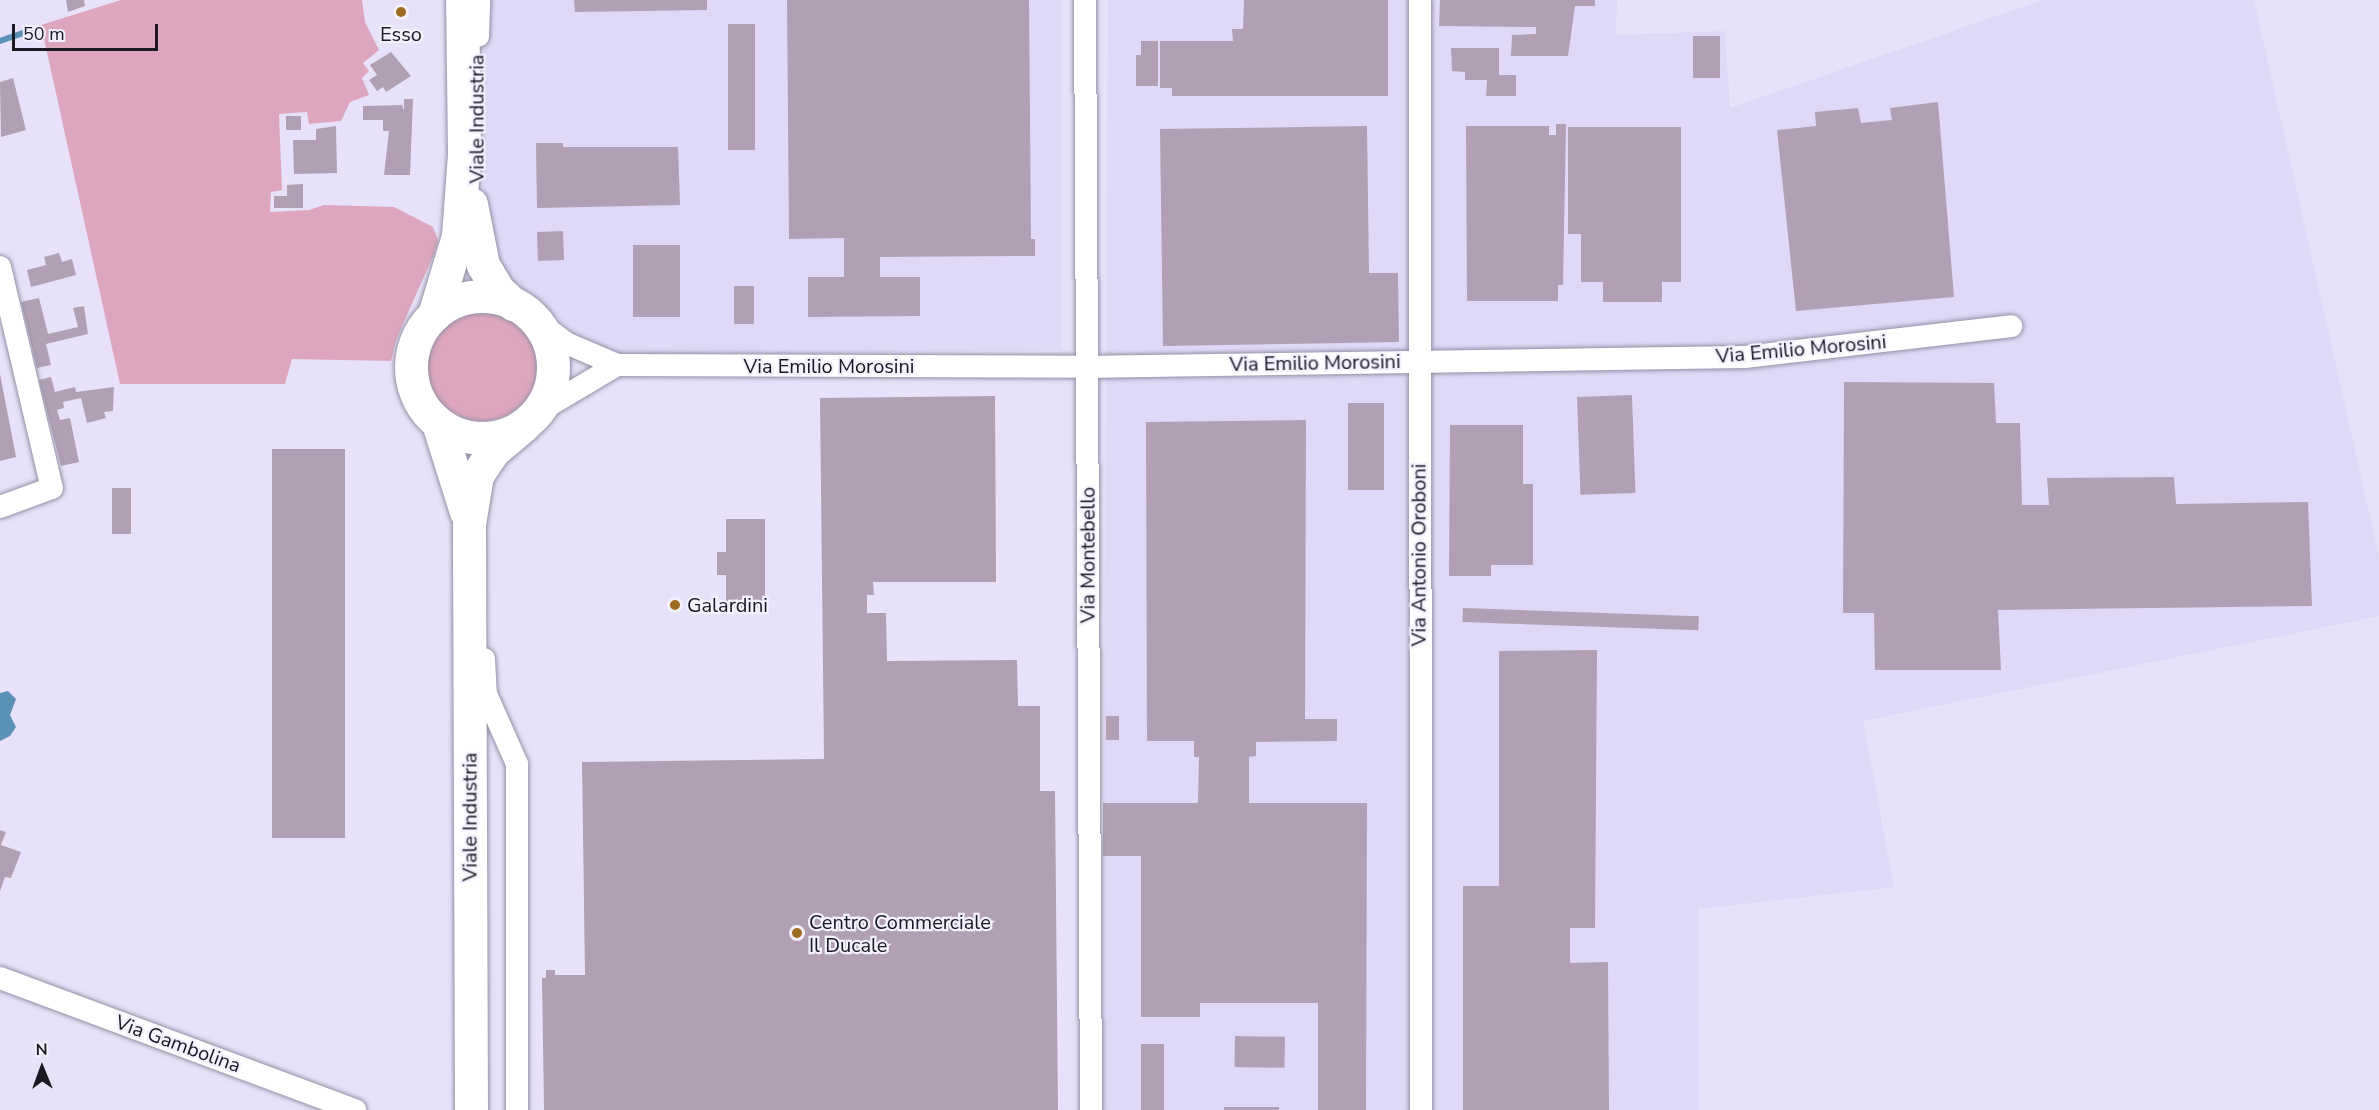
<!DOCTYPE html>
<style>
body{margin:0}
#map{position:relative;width:2379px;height:1110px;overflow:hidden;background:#e7e2f9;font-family:"Nunito Sans",sans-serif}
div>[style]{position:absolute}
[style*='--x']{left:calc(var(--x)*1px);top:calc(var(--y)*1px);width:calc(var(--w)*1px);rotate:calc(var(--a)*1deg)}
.built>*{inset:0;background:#dfd8f7}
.green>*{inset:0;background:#dda6be}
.round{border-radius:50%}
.water>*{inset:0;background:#5991b7}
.stream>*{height:6px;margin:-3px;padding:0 3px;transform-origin:3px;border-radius:3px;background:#5991b7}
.building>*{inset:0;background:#b1a0b3;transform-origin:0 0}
.roads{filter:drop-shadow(0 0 2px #9490a5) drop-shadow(0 0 2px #9490a5)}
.minor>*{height:22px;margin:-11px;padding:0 11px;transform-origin:11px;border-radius:11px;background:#fff}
.primary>*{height:33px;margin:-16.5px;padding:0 16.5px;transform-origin:16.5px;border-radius:16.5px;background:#fff}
.primary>.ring{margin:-16.5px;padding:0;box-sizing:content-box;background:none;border:33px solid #fff;border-radius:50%}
.dots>*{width:16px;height:16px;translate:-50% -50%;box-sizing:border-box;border:3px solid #f3f0ff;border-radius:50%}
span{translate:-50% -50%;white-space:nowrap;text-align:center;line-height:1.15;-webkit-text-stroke:4.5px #f3f0ff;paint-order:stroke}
.poi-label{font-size:20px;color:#1a1820}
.left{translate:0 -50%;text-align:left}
.street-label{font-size:20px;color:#1a1820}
.north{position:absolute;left:12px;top:1038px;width:60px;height:60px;-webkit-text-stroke:4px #f3f0ff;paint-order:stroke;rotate:359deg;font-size:16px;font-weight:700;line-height:24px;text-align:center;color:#1a1820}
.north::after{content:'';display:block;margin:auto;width:21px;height:27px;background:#1a1820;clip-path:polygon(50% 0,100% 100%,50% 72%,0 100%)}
.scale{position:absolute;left:12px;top:24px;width:146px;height:27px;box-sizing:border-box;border:3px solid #1a1820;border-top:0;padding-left:8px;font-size:18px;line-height:21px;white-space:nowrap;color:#1a1820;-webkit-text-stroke:4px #f3f0ff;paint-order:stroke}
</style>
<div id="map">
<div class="built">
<div style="clip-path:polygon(484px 0,1062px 0,1062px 350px,606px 356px,587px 346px,536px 297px,507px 278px,484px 236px)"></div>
<div style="clip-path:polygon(1108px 0,1617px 0,1616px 35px,1725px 31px,1730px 108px,2043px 0,2254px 0,2379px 557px,2379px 616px,1863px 721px,1894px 887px,1698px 909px,1699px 1110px,1102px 1110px)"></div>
</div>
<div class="green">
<div style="clip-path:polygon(121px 0,362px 0,365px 22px,379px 50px,363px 63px,369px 71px,362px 78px,369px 95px,350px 102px,341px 121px,309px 124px,307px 112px,279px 114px,282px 190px,271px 192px,270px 212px,309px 210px,324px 205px,394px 207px,433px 227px,438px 240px,434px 254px,396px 340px,391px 361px,292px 359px,285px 384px,120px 384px,41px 25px)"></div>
<div class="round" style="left:426px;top:309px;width:112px;height:112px"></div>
</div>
<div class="water">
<div style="clip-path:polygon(8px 691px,16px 699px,10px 715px,16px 727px,10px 736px,0 741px,0 693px)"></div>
</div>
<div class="stream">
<div style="--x:0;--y:41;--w:34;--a:-19"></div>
</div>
<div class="building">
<div style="clip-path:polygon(66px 0,84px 0,85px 6px,68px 12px)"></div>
<div style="clip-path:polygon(574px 0,707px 0,707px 10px,575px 12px)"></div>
<div style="clip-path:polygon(787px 0,1029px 0,1031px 239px,1035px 239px,1035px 256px,880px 257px,880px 277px,920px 277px,920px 316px,808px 317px,808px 277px,844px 277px,844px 238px,789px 239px)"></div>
<div style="clip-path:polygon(1244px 0,1388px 0,1388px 96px,1172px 96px,1172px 88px,1160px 88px,1160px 41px,1233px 41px,1232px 29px,1243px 29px)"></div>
<div style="clip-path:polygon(1440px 0,1595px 0,1595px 6px,1575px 6px,1568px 56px,1511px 56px,1512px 35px,1536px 34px,1536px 27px,1439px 26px)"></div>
<div style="left:728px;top:24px;width:27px;height:126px"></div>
<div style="left:1693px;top:36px;width:27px;height:42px"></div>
<div style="clip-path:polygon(1141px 41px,1158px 41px,1158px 86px,1136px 86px,1136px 55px,1141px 55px)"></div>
<div style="clip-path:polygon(1451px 48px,1499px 48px,1499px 75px,1516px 75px,1516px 96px,1486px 96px,1487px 80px,1465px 80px,1465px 72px,1452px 71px)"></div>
<div style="clip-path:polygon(391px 52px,411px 76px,386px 92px,383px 87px,377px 91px,369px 80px,377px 75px,370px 65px)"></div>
<div style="clip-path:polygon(13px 78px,26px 130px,1px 137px,0 82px)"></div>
<div style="clip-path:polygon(404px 99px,413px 99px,410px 175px,384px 175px,389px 131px,383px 131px,383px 120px,363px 120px,363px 106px,402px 105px,404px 111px)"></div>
<div style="clip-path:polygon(1938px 102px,1954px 297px,1796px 311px,1777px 130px,1816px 126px,1815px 112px,1858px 108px,1861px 123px,1892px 120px,1890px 108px)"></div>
<div style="left:286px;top:116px;width:15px;height:14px"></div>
<div style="clip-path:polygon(1556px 124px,1566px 124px,1563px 285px,1558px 285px,1558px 301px,1467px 301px,1466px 126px,1549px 126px,1549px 135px,1556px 135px)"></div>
<div style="clip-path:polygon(336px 126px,337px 173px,294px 174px,293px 140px,316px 140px,316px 129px)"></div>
<div style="clip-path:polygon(1367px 126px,1369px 273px,1398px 273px,1399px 342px,1163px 346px,1160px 129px)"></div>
<div style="clip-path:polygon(1568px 127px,1681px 127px,1681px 282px,1662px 282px,1662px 302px,1603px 302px,1603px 282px,1581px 282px,1581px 234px,1568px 234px)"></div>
<div style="clip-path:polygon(536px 143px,563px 143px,563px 147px,678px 147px,680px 205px,537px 208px)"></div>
<div style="clip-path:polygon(303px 184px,303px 208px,274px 208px,274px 196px,287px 196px,287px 185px)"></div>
<div style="left:563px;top:231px;width:29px;height:26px;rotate:88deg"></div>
<div style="left:633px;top:245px;width:47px;height:72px"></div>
<div style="clip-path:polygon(59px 253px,62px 262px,72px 259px,76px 275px,31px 287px,27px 270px,46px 265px,44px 257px)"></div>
<div style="left:734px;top:286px;width:20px;height:38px"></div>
<div style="clip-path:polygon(39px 298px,48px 334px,78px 327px,73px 308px,84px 306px,88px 334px,46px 344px,51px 365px,37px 368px,21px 302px)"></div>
<div style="clip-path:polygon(0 374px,16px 457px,0 461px)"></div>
<div style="clip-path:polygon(51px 377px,55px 392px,75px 387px,76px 392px,114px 387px,113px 411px,104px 412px,106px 418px,87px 423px,81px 398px,63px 402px,64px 408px,57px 410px,60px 420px,70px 418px,79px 462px,61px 466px,39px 380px)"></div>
<div style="clip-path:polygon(1844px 382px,1994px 383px,1996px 423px,2020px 423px,2022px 505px,2049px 505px,2047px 478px,2174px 477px,2176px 504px,2308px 502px,2312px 606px,1998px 610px,2001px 670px,1875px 670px,1874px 613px,1843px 613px)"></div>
<div style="left:1632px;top:395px;width:98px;height:55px;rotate:88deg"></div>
<div style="clip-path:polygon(995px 396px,996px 582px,873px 582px,874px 595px,867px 595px,867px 613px,886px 613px,887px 661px,1017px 660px,1018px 706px,1040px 706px,1040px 791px,1055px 791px,1058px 1110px,544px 1110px,542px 978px,546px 978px,546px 970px,555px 970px,555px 975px,585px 975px,582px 762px,824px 759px,820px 398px)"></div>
<div style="left:1384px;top:403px;width:87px;height:36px;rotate:90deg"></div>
<div style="clip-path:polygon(1306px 420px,1305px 719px,1337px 719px,1337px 741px,1256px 742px,1256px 756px,1249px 757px,1249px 803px,1367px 803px,1366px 1110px,1318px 1110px,1318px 1003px,1200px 1003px,1200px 1017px,1141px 1017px,1141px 856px,1103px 856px,1103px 803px,1198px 803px,1199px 757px,1194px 757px,1194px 741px,1147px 741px,1146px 422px)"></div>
<div style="clip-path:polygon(1450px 425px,1523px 425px,1523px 484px,1533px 484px,1533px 565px,1491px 565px,1491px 576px,1449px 576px)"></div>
<div style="left:345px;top:449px;width:389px;height:73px;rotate:90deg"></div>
<div style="left:112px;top:488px;width:19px;height:46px"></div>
<div style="clip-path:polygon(726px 519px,765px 519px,765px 608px,726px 608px,726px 575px,717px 575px,717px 552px,726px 552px)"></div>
<div style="left:1463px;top:608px;width:236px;height:14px;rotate:2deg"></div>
<div style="clip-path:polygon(1597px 650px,1595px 928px,1570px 928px,1570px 963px,1608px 962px,1609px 1110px,1463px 1110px,1463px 886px,1499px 886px,1499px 651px)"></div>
<div style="left:1106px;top:716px;width:13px;height:24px"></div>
<div style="clip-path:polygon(0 830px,6px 832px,1px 845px,21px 852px,11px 878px,5px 877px,0 891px)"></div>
<div style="left:1235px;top:1036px;width:50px;height:31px;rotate:1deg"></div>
<div style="left:1164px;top:1044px;width:66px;height:23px;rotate:90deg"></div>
<div style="left:1224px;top:1107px;width:55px;height:3px"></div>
</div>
<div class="roads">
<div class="minor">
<div style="--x:1085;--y:0;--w:1110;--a:89.69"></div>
<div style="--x:1420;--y:0;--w:1110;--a:89.95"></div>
<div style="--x:478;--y:36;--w:36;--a:-88"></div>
<div style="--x:0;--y:267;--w:227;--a:76.8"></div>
<div style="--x:52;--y:488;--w:55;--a:159.9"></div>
<div style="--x:533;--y:318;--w:41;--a:37.1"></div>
<div style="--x:566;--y:343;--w:56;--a:23.3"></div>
<div style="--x:617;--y:365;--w:470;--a:0.2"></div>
<div style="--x:1087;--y:367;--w:658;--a:-0.87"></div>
<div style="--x:1745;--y:357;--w:268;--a:-6.6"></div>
<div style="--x:538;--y:412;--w:92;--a:-30.7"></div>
<div style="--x:484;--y:659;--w:35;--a:87"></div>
<div style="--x:486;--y:694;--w:77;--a:66.1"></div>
<div style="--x:517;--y:764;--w:346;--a:90"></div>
<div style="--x:0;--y:978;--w:379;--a:20.4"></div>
</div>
<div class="primary">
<div style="--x:471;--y:204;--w:62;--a:78.9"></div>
<div style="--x:483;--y:265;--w:29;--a:59"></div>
<div style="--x:498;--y:290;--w:21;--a:43"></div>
<div class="ring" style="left:411px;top:296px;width:109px;height:109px"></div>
<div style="--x:434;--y:315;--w:83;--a:-73.1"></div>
<div style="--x:458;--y:236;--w:82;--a:-85.8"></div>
<div style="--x:464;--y:154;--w:154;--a:-90.7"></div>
<div style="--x:438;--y:423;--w:93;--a:72.5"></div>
<div style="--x:471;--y:1110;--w:586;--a:-90.2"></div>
<div style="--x:469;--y:524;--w:50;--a:-80.7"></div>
<div style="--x:477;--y:475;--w:29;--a:-56"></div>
<div style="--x:493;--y:451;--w:40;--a:-40"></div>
</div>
</div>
<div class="dots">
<div style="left:401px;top:12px;background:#9d6c1f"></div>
<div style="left:675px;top:605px;background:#9d6c1f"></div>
<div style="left:797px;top:933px;background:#9d6c1f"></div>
</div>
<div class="poi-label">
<span style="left:401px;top:34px">Esso</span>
<span class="left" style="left:687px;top:605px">Galardini</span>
<span class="left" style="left:809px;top:934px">Centro Commerciale<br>Il Ducale</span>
</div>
<div class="street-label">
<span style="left:477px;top:119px;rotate:-90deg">Viale Industria</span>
<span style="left:1801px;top:349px;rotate:-5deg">Via Emilio Morosini</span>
<span style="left:1315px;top:363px;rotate:-1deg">Via Emilio Morosini</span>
<span style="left:829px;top:366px">Via Emilio Morosini</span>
<span style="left:1088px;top:555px;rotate:-90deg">Via Montebello</span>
<span style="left:1419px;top:555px;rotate:-90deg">Via Antonio Oroboni</span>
<span style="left:470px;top:817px;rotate:-90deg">Viale Industria</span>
<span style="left:178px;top:1044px;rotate:20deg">Via Gambolina</span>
</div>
<div class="north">N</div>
<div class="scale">50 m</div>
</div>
